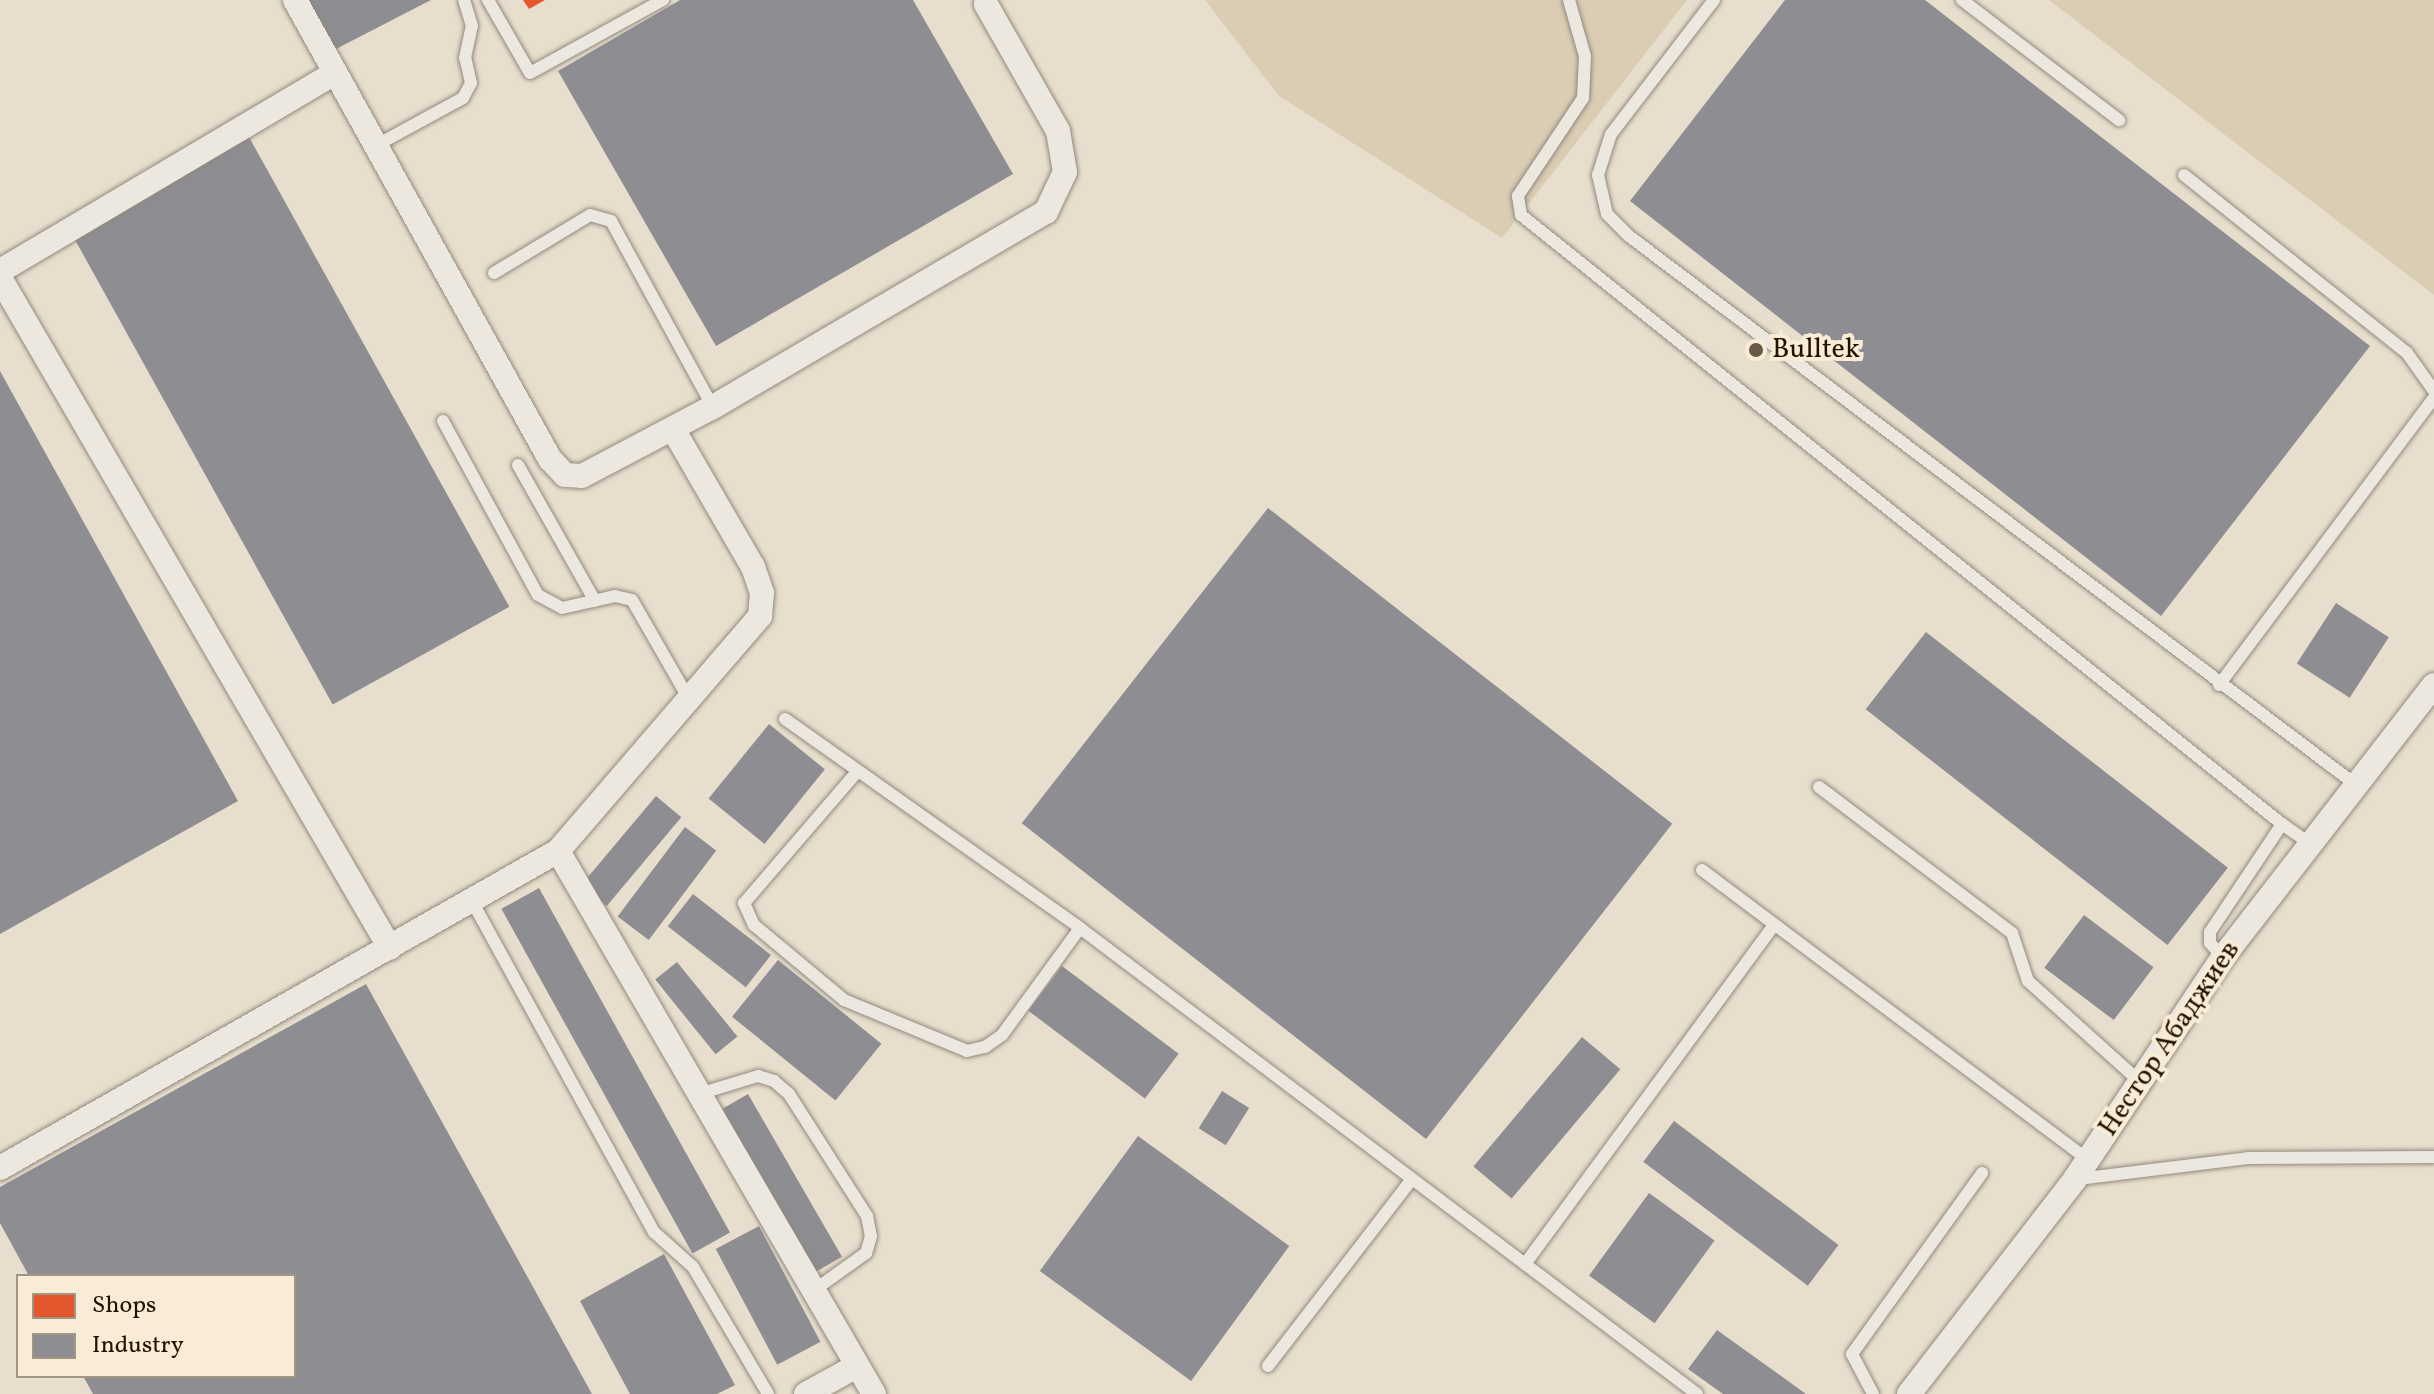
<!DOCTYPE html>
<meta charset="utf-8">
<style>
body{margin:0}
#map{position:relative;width:2434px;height:1394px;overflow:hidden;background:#e8decd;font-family:Vollkorn,serif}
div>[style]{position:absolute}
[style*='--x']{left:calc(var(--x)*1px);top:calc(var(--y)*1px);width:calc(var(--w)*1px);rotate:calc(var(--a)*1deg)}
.green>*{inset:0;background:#dbcdb4}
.shops>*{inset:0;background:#e4572e}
.industry>*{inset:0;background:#8d8d92;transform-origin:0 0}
.roads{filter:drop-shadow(0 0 2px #918a7e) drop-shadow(0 0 2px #918a7e)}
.service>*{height:12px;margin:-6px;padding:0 6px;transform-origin:6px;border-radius:6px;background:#ece7df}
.minor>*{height:24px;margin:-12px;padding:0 12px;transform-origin:12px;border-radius:12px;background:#ece7df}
.dots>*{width:22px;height:22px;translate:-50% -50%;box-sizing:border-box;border:4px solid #f8ecd7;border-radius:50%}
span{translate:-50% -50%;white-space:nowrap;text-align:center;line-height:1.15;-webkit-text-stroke:8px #f8ecd7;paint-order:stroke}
.poi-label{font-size:28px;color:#221301}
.left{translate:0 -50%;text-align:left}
.street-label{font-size:28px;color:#221301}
.legend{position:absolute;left:16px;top:1274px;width:280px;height:104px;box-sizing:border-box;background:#f8ecd7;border:2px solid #a29581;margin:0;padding:10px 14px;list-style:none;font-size:24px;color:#221301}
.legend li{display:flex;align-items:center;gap:16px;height:40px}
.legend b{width:40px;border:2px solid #a29581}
</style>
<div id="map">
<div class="green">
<div style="clip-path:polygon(1205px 0,1687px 0,1502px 238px,1279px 96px)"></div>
<div style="clip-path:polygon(2049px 0,2434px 0,2434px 295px)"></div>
</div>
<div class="shops">
<div style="clip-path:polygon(523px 0,545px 0,529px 9px)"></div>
</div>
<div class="industry">
<div style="clip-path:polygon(309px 0,431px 0,334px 50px)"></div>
<div style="clip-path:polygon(680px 0,913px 0,1013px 174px,716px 346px,558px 71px)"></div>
<div style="clip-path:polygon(1785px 0,1925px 0,2370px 346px,2161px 616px,1630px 201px)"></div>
<div style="left:249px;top:137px;width:537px;height:202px;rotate:61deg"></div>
<div style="clip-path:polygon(0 371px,238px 801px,0 934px)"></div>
<div style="left:1268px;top:508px;width:513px;height:400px;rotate:38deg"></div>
<div style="left:2336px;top:603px;width:63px;height:72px;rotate:33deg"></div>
<div style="left:1926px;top:632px;width:383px;height:98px;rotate:38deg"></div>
<div style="left:769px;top:724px;width:72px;height:96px;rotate:39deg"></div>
<div style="left:656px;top:796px;width:33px;height:116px;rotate:40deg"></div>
<div style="left:685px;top:827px;width:39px;height:112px;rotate:37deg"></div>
<div style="left:539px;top:888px;width:394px;height:43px;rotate:61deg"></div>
<div style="left:693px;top:894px;width:99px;height:41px;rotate:38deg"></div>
<div style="left:2084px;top:915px;width:87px;height:66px;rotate:37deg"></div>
<div style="left:778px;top:960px;width:133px;height:73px;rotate:39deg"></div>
<div style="left:677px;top:962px;width:96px;height:28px;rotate:51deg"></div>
<div style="left:1062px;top:966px;width:146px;height:56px;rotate:37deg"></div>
<div style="clip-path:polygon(366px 984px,592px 1394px,93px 1394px,83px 1376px,294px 1376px,294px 1276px,29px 1276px,0 1223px,0 1187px)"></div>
<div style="left:1582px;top:1037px;width:50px;height:169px;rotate:40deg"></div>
<div style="left:1222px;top:1091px;width:32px;height:44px;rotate:32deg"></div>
<div style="left:748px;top:1094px;width:188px;height:30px;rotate:60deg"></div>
<div style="left:1674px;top:1121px;width:206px;height:51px;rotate:37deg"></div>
<div style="left:1138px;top:1136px;width:187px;height:167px;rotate:36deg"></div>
<div style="left:1649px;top:1193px;width:81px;height:102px;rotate:36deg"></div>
<div style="left:759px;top:1226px;width:131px;height:49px;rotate:62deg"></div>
<div style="clip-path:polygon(664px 1254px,735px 1385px,717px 1394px,630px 1394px,580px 1301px)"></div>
<div style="clip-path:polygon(1717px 1330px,1806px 1394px,1723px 1394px,1688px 1369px)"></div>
</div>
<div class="roads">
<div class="service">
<div style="--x:488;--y:0;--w:84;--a:60.1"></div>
<div style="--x:530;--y:73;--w:152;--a:-28.8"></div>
<div style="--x:1569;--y:0;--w:58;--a:74.1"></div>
<div style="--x:1585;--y:56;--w:42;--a:92.7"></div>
<div style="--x:1583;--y:98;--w:118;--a:123.6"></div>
<div style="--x:1518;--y:196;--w:19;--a:81"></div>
<div style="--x:1521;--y:215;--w:975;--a:38.67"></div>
<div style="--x:1714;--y:0;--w:169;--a:127.5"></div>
<div style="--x:1611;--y:134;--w:43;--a:107.6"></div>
<div style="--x:1598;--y:175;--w:40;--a:77"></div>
<div style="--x:1607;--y:214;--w:31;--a:45"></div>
<div style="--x:1629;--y:236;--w:915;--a:37.05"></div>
<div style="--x:1962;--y:0;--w:198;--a:37.4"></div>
<div style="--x:375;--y:146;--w:100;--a:-28.6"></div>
<div style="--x:463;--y:98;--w:17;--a:-62"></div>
<div style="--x:471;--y:83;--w:26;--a:-103"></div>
<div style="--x:465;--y:58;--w:33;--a:-78"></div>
<div style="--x:472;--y:26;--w:27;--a:-107"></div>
<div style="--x:2184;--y:175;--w:285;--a:38.6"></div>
<div style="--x:2407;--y:353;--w:47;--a:54.6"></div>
<div style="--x:494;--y:273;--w:112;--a:-31.1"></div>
<div style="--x:590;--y:215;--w:22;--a:16"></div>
<div style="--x:611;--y:221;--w:212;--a:61.3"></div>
<div style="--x:443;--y:421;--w:198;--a:61.4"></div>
<div style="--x:538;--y:595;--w:27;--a:28"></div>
<div style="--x:562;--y:608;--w:54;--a:-12.8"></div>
<div style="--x:615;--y:596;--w:17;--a:13"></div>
<div style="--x:632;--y:600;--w:114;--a:60.1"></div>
<div style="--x:518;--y:465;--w:156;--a:60.5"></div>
<div style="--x:2219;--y:685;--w:359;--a:-53.2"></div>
<div style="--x:785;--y:719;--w:362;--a:35.3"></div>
<div style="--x:1080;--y:928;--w:773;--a:37.06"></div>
<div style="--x:856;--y:773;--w:172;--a:130.7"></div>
<div style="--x:744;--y:903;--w:24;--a:66"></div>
<div style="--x:754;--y:925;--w:117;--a:39.8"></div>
<div style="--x:844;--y:1000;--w:133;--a:22.5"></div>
<div style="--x:967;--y:1051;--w:18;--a:-13"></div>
<div style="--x:985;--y:1047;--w:21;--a:-35"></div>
<div style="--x:1002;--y:1035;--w:132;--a:-53.9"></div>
<div style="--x:1819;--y:787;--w:242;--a:37.1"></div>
<div style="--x:2012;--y:933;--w:51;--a:71.6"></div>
<div style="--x:2028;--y:981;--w:151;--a:42"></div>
<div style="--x:1702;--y:870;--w:483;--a:36.9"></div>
<div style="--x:473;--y:903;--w:376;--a:61.2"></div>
<div style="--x:654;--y:1232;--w:52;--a:41.9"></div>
<div style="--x:693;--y:1267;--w:147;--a:59.4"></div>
<div style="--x:2223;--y:957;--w:19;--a:-133"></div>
<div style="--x:2210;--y:943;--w:11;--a:-90"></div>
<div style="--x:2210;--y:932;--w:130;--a:-56.3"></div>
<div style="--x:2282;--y:824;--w:38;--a:35"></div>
<div style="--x:699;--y:1094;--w:62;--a:-17"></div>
<div style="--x:758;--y:1076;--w:17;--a:17"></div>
<div style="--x:774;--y:1081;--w:20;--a:41"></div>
<div style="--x:789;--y:1094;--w:145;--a:57.4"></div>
<div style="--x:867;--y:1216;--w:20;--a:79"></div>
<div style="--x:871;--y:1236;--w:18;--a:106"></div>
<div style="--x:866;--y:1253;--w:65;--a:144.4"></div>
<div style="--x:2078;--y:1179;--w:171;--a:-7"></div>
<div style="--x:2248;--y:1158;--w:186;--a:-0.3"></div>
<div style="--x:1525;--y:1264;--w:421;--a:-53.7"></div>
<div style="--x:1268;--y:1366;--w:236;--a:-52.4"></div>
<div style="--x:1873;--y:1394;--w:45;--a:-117.7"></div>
<div style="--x:1852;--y:1354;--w:223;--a:-54.3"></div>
</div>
<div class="minor">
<div style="--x:295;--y:0;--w:525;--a:60.95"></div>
<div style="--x:550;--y:459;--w:22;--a:47"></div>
<div style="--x:565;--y:475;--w:17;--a:3"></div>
<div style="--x:582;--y:476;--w:148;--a:-27.8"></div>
<div style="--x:713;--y:407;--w:386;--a:-30.4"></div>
<div style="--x:1046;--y:212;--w:44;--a:-64.6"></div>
<div style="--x:1065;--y:172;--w:42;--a:-99.7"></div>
<div style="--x:1058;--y:131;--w:146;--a:-119.6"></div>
<div style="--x:0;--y:271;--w:389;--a:-30.6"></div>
<div style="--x:0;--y:278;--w:775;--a:59.8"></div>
<div style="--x:558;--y:851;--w:628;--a:59.8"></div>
<div style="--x:0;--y:1168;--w:642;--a:-29.6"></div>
<div style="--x:558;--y:851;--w:310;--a:-49.3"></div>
<div style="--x:760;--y:616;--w:23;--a:-85"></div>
<div style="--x:762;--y:593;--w:28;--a:-109"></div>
<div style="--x:753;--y:567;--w:160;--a:-120.1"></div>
<div style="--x:806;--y:1394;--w:58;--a:-28.8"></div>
<div style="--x:1909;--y:1394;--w:272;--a:-52.3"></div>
<div style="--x:2075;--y:1179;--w:267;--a:-56.3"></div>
<div style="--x:2223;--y:957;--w:344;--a:-52.2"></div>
</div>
</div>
<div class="dots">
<div style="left:1756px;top:350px;background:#675a48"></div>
</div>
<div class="poi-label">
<span class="left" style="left:1772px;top:350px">Bulltek</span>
</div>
<div class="street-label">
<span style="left:2170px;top:1039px;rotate:-56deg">Нестор Абаджиев</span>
</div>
<ul class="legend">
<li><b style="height:22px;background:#e4572e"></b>Shops</li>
<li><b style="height:22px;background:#8d8d92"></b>Industry</li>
</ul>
</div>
